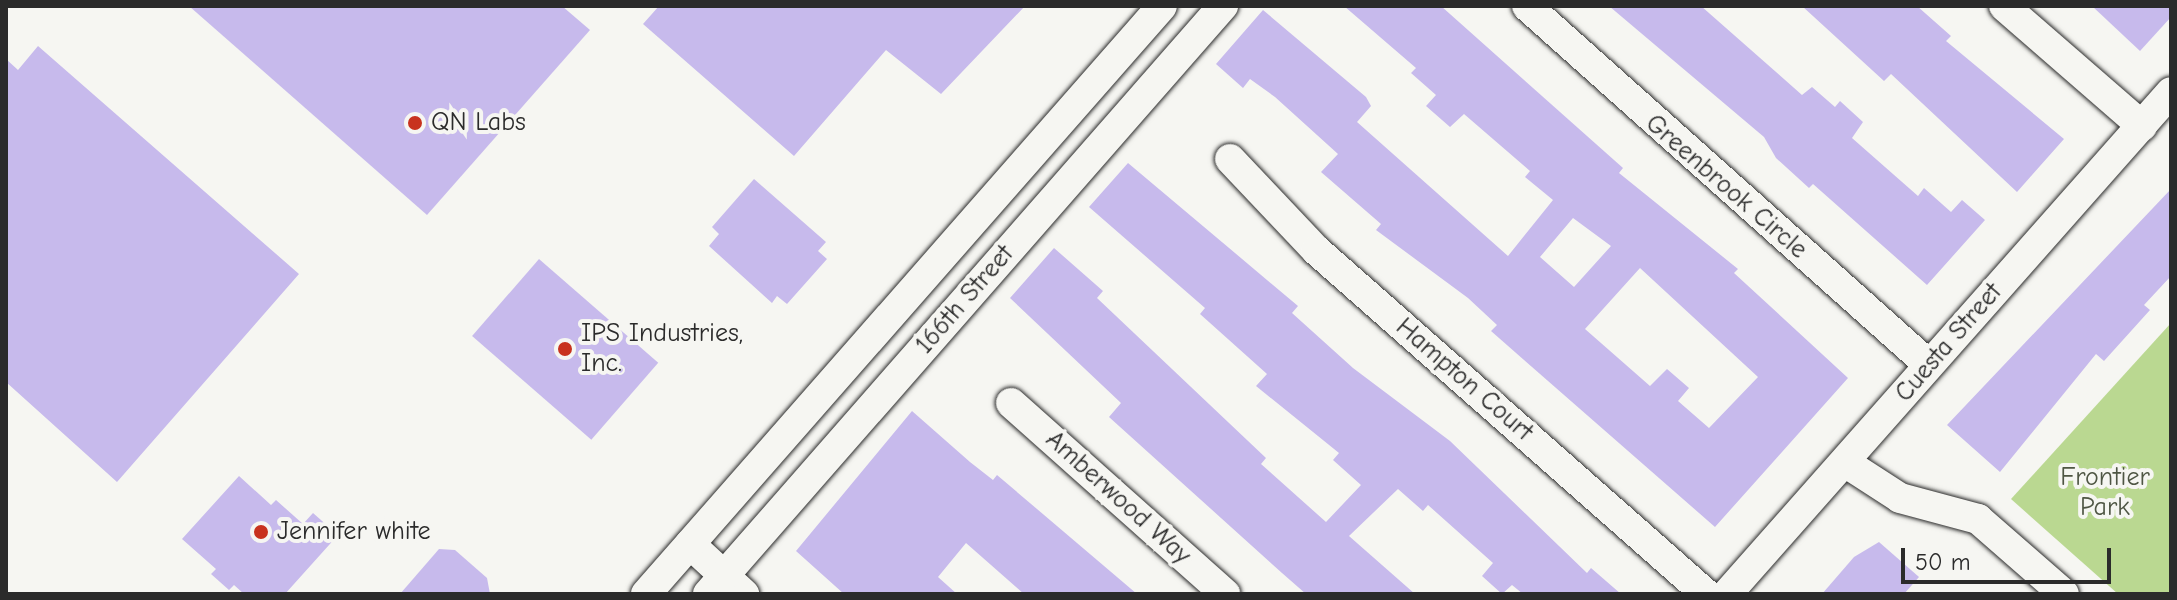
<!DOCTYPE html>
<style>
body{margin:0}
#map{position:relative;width:2177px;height:600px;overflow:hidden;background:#f6f6f2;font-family:"Comic Neue",sans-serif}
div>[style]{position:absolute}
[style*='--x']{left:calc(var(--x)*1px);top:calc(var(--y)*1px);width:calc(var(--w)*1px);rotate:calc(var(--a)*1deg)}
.green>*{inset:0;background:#bad891}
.building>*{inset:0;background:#c7baec;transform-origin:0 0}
.roads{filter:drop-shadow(0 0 2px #2b2b2b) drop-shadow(0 0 2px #2b2b2b)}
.minor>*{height:30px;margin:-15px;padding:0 15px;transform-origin:15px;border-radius:15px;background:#f6f6f2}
.dots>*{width:22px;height:22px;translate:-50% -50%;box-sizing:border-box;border:4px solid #f6f6f2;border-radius:50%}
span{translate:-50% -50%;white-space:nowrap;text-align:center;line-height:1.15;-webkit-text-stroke:8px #f6f6f2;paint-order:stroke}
.poi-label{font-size:26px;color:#2b2b2b}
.left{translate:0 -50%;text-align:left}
.street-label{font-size:26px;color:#2b2b2b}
.park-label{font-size:26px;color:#4f5644}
.frame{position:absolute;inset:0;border:8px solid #2b2b2b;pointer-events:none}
.scale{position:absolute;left:1901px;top:548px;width:210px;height:36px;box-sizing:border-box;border:4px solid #2b2b2b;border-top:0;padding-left:10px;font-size:24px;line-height:28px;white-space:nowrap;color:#2b2b2b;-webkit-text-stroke:6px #f6f6f2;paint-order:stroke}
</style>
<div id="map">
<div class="green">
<div style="clip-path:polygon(2171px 323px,2171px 594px,2118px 594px,2011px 499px)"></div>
</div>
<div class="building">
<div style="clip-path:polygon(189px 6px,562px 6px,590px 30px,427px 215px)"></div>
<div style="clip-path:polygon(659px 6px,1025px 6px,941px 94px,886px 50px,794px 156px,643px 24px)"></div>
<div style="clip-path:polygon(evenodd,1344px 6px,1441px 6px,1623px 168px,1619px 173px,1738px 269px,1734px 273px,1848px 378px,1715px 527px,1491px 331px,1497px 325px,1468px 298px,1376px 230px,1381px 224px,1321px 172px,1338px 154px,1275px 97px,1250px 79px,1243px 88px,1216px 64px,1263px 10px,1366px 97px,1371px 106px,1357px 122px,1508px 256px,1553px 200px,1525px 177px,1530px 171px,1464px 114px,1450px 127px,1426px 106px,1436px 95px,1411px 73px,1416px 68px,1344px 6px,1573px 218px,1611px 246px,1574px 287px,1540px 257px,1573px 218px,1344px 6px,1640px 268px,1758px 377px,1709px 428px,1678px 401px,1689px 388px,1667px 369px,1650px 386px,1585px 329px,1640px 268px)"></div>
<div style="clip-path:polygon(1609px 6px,1701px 6px,1802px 95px,1812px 87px,1835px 107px,1840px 101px,1863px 122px,1852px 138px,1918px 196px,1924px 188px,1951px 212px,1962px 200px,1985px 220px,1927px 285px,1813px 184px,1809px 188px,1776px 158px,1764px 137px)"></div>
<div style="clip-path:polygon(1802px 6px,1917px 6px,1951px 36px,1946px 41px,2064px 139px,2017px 192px,1891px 74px,1884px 81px)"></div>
<div style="clip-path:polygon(2092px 6px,2171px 6px,2171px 17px,2140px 51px)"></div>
<div style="clip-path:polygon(38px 46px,299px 274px,117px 482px,6px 382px,6px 59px,18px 70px)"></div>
<div style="clip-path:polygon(1128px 163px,1298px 306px,1292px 313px,1353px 368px,1450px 441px,1587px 573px,1591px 568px,1621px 594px,1523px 594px,1512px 585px,1502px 594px,1482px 576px,1493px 563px,1428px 505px,1423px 511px,1398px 489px,1349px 536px,1415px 594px,1306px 594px,1282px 573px,1109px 417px,1121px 403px,1010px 298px,1054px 248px,1103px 291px,1097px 298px,1266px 458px,1261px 464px,1326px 522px,1361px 485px,1333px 460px,1339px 453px,1256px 386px,1267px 374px,1200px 314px,1205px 308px,1089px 207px)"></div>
<div style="clip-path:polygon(754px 179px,826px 242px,818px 251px,827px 259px,787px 304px,777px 296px,772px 303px,709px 246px,719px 234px,712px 227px)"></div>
<div style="clip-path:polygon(2171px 189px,2171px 276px,2144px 305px,2150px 310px,2104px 361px,2096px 354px,2000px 472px,1947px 425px)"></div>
<div style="left:539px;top:259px;width:158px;height:102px;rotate:41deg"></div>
<div style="clip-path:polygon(912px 411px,970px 462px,993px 480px,997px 475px,1137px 594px,1024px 594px,966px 543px,938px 577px,957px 594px,844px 594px,796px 551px)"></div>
<div style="clip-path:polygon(239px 476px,271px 505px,276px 500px,303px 524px,313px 513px,338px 535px,285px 594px,244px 594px,234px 585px,229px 590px,211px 574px,216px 569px,182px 539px)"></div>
<div style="clip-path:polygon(1879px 542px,1919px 577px,1904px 594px,1822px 594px,1854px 557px)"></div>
<div style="clip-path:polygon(439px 549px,455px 550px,487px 578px,490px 594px,400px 594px)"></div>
</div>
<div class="roads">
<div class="minor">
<div style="--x:1527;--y:6;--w:538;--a:41.76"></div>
<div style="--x:2004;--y:6;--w:183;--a:41"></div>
<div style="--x:1230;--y:159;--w:125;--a:46.6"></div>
<div style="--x:1316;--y:250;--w:520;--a:41.41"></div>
<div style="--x:1011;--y:403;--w:287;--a:41.7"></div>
<div style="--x:1846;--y:463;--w:64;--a:32.9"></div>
<div style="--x:1900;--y:498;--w:81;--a:15.1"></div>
<div style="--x:1978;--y:519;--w:114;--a:41.1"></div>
<div style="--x:690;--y:544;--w:74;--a:42.8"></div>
<div style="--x:646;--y:594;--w:782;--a:-48.73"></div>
<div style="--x:708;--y:594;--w:782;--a:-48.79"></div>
<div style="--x:1727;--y:594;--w:670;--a:-48.51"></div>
</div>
</div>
<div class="dots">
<div style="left:415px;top:123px;background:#c8321e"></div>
<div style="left:565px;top:349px;background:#c8321e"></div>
<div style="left:261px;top:532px;background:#c8321e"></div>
</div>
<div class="poi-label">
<span class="left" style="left:431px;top:123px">QN Labs</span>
<span class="left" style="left:581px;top:349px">IPS Industries,<br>Inc.</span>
<span class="left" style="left:277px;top:532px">Jennifer white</span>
</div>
<div class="street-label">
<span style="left:1726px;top:187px;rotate:41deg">Greenbrook Circle</span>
<span style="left:965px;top:300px;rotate:-49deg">166th Street</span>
<span style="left:1949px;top:343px;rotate:-49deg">Cuesta Street</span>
<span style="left:1464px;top:380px;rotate:41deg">Hampton Court</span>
<span style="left:1118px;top:498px;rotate:42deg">Amberwood Way</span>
</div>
<div class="park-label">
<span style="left:2105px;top:493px">Frontier<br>Park</span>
</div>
<div class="frame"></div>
<div class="scale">50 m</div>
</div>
